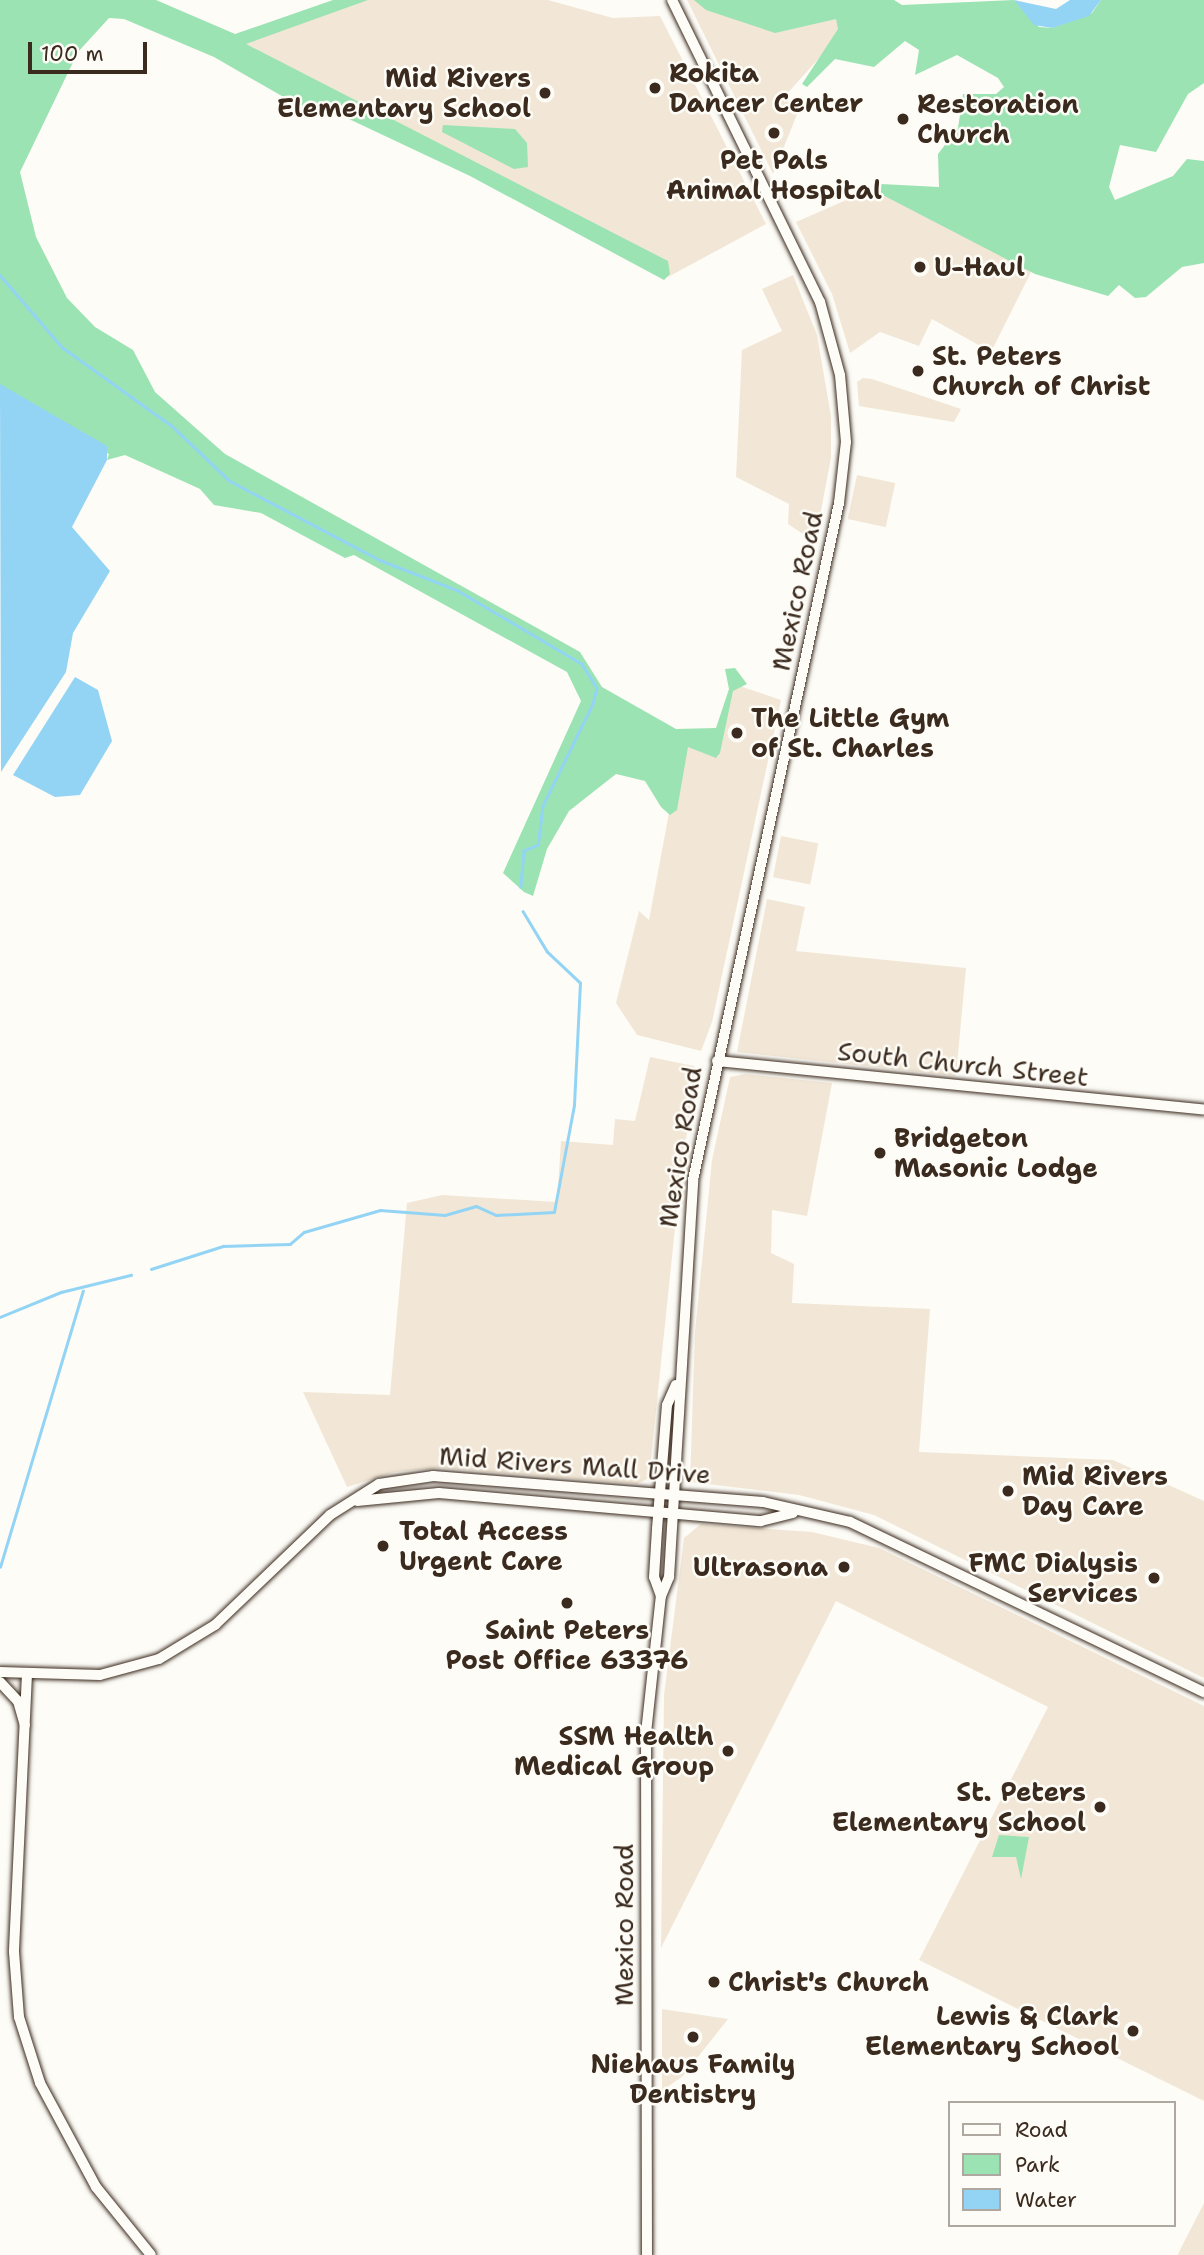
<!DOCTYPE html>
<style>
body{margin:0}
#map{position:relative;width:1204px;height:2255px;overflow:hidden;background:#fdfcf7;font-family:"Shantell Sans",sans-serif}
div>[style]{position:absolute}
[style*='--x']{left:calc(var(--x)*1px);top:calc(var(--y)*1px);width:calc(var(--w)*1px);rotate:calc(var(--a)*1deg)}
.built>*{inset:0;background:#f2e7d6;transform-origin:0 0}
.green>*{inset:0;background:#9be3b2}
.water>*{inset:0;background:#93d4f5}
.stream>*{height:2.5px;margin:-1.25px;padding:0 1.25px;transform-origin:1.25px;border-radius:1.25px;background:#93d4f5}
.roads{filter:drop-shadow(0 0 2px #3b2a1e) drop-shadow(0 0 2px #3b2a1e)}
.secondary>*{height:10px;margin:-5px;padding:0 5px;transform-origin:5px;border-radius:5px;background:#fdfcf7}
.primary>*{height:10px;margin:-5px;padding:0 5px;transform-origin:5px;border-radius:5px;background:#fdfcf7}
.dots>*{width:19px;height:19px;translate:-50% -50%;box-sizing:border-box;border:4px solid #fdfcf7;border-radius:50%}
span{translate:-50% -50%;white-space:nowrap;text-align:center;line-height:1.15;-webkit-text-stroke:5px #fdfcf7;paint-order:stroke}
.poi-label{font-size:26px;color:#3b2a1e;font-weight:700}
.left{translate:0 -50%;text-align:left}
.right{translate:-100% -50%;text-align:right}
.street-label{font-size:26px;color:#3b2a1e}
.legend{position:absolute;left:948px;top:2101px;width:228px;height:126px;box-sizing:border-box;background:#fdfcf7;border:2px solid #afa8a0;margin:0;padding:9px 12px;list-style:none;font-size:21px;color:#3b2a1e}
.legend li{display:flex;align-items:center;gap:14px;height:35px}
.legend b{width:35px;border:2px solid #afa8a0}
.scale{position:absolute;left:28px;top:42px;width:119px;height:32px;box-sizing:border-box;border:4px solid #3b2a1e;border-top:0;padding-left:9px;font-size:21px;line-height:24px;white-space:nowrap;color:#3b2a1e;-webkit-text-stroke:5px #fdfcf7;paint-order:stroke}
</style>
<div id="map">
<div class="built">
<div style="clip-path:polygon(344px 0,548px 0,613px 18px,660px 16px,766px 224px,668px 277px,222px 45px)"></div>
<div style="clip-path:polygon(687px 0,860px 0,838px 37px,784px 97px,798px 112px,773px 174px)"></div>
<div style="clip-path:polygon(876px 187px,1033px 268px,991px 352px,932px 319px,919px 346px,880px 332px,850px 353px,832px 294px,796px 222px)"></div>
<div style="clip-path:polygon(793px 275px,817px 335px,831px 416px,831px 458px,815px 542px,788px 524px,789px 504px,736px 477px,742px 350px,782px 331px,762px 289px)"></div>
<div style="clip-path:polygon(863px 378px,872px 379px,961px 409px,954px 422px,859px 406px,857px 382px)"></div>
<div style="left:857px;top:475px;width:39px;height:45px;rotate:12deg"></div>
<div style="clip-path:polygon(734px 684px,781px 700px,712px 1022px,701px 1051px,637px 1035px,616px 1003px,639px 911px,649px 920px,683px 738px,718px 757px)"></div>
<div style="left:781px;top:836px;width:38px;height:42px;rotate:11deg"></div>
<div style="clip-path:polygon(767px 899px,805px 907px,796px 951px,966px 968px,956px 1076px,737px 1052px)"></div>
<div style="clip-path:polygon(650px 1057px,694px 1066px,700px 1077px,683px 1151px,649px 1478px,637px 1484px,440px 1468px,395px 1472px,347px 1487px,303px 1392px,390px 1395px,407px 1203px,442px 1195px,557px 1202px,561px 1141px,613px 1145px,615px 1119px,635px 1121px)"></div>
<div style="clip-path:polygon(745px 1074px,832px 1083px,807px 1216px,772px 1210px,771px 1253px,794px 1264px,792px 1303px,930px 1309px,919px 1452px,1113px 1460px,1204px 1501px,1204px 1678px,874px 1515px,799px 1495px,690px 1482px,695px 1332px,712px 1160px,730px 1077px)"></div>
<div style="clip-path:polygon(701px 1524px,812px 1532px,879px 1548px,1204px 1706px,1204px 2101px,919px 1960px,1048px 1707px,836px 1601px,661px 1948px,664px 1695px,684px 1538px)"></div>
<div style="clip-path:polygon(662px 2009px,728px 2019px,683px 2076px,662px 2091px)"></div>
<div style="clip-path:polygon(1204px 2203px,1204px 2255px,1178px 2255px,1179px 2252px)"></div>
</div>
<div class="green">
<div style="clip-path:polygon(0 0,156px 0,235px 34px,333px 0,368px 0,246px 44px,668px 261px,670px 274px,664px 280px,470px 176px,351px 120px,294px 103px,214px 57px,124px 19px,109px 18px,78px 52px,20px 172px,36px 237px,67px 298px,95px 327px,133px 350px,155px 392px,225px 454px,580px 652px,602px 687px,676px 729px,716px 728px,729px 689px,725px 669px,735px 668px,747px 684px,733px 691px,720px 753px,716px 758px,688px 747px,677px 810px,670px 815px,661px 807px,645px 781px,616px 774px,569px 811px,547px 849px,533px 896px,524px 892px,503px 873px,581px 701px,567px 672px,354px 555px,345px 558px,261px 513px,214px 505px,200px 489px,167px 474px,125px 455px,107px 460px,109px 454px,0 407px)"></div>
<div style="clip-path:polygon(694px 0,894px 0,902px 5px,1014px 0,1039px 27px,1052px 28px,1092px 13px,1101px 0,1204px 0,1204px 83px,1188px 94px,1156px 152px,1120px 145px,1109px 187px,1115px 200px,1173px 176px,1187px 159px,1204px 161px,1204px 263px,1182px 267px,1146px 297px,1135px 298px,1119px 285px,1108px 296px,1035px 274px,875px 191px,881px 184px,939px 187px,938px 154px,958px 128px,963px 94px,996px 94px,1004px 87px,998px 78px,957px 55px,915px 75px,919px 50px,905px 41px,874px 67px,835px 59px,807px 87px,802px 84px,838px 29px,836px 19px,775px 33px,706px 10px)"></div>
<div style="clip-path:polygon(443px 125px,515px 129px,527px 143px,528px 167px,514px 169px,442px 132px)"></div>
<div style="clip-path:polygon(999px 1835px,1029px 1837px,1021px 1879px,1016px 1857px,992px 1857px)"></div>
</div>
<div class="water">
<div style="clip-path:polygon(1014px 0,1056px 9px,1070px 0,1101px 0,1089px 16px,1052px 28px,1034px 25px)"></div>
<div style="clip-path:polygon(0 384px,107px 446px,107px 460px,72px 527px,110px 571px,73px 633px,66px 672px,1px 772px)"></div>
<div style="clip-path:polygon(75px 677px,98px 690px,112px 741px,80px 795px,55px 797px,13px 775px)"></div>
</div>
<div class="stream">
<div style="--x:0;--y:275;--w:95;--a:49.3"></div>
<div style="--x:62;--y:347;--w:135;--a:35.7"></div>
<div style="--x:172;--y:426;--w:80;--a:43.5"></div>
<div style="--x:230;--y:481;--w:170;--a:27.8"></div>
<div style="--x:380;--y:560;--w:83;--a:21.3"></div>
<div style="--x:457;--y:590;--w:145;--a:30.6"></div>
<div style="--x:582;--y:664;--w:28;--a:58"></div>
<div style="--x:597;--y:688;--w:16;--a:104"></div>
<div style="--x:593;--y:704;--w:114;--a:116.1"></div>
<div style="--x:543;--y:806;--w:39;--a:97"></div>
<div style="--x:538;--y:845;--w:15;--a:157"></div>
<div style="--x:524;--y:851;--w:36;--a:95"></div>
<div style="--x:151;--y:1269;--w:76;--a:-17.7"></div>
<div style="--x:223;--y:1246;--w:67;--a:-1.7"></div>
<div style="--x:290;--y:1244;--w:18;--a:-41"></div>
<div style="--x:304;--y:1232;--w:79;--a:-16.1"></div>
<div style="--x:380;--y:1210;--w:65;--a:4.4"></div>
<div style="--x:445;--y:1215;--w:32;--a:-16"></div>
<div style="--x:476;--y:1206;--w:22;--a:24"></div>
<div style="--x:496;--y:1215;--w:58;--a:-3"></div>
<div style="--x:554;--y:1212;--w:109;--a:-79.4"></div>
<div style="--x:574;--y:1105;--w:122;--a:-87.2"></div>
<div style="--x:580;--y:983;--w:45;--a:-136.8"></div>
<div style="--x:547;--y:952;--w:47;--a:-121"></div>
<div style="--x:0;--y:1317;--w:66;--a:-22.3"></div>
<div style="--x:61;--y:1292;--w:72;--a:-13.7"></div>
<div style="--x:0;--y:1567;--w:288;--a:-73.3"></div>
</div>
<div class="roads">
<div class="secondary">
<div style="--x:717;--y:1061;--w:489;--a:5.7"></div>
<div style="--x:27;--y:1674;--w:278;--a:92.7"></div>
<div style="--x:14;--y:1952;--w:65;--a:85.6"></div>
<div style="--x:19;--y:2017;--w:69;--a:72.3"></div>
<div style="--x:40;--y:2083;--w:118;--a:61.7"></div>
<div style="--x:96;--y:2187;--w:87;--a:51"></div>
</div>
<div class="primary">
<div style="--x:357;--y:1501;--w:82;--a:-5.6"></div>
<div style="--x:439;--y:1493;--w:323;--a:5"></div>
<div style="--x:761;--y:1521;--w:33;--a:-14"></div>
<div style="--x:661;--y:1596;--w:20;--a:-110"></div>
<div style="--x:654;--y:1577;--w:48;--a:-86.4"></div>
<div style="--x:657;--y:1529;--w:124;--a:-85.4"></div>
<div style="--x:667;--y:1405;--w:22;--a:-66"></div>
<div style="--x:0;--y:1672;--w:100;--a:1.7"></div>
<div style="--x:100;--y:1675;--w:61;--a:-15.2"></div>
<div style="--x:159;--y:1659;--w:66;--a:-31.3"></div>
<div style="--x:215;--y:1625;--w:159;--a:-43.7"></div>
<div style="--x:330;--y:1515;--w:58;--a:-32.3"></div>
<div style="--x:379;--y:1484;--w:55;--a:-8.4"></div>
<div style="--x:433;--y:1476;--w:331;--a:4.5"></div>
<div style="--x:763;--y:1502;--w:89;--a:12.9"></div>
<div style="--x:850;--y:1522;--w:393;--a:25.7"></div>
<div style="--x:0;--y:1682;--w:26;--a:47"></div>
<div style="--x:18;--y:1701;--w:25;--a:74"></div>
<div style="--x:647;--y:2255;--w:522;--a:-90.11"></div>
<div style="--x:646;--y:1733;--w:138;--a:-83.8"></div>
<div style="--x:661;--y:1596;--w:21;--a:-67"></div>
<div style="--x:669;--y:1577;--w:398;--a:-86.5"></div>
<div style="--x:693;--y:1180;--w:693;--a:-77.83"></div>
<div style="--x:839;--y:503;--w:61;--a:-83.5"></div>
<div style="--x:846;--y:442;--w:67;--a:-95.1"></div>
<div style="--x:840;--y:375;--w:76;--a:-105.3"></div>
<div style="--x:820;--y:302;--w:336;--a:-116.1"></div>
</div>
</div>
<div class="dots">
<div style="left:655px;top:88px;background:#3b2a1e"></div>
<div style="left:545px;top:93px;background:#3b2a1e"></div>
<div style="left:903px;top:119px;background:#3b2a1e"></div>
<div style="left:774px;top:133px;background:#3b2a1e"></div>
<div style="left:920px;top:267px;background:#3b2a1e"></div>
<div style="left:918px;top:371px;background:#3b2a1e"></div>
<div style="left:737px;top:733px;background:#3b2a1e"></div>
<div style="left:880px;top:1153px;background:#3b2a1e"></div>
<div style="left:1008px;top:1491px;background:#3b2a1e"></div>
<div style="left:383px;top:1546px;background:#3b2a1e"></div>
<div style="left:844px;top:1567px;background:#3b2a1e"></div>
<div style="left:1154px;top:1578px;background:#3b2a1e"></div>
<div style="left:567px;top:1603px;background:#3b2a1e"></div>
<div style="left:728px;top:1751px;background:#3b2a1e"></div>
<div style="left:1100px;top:1807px;background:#3b2a1e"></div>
<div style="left:714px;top:1982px;background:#3b2a1e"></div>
<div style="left:1133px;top:2031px;background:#3b2a1e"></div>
<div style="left:693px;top:2037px;background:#3b2a1e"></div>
</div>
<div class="poi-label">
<span class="left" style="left:669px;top:88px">Rokita<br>Dancer Center</span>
<span class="right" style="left:531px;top:93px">Mid Rivers<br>Elementary School</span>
<span class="left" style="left:917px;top:119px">Restoration<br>Church</span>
<span style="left:774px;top:175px">Pet Pals<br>Animal Hospital</span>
<span class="left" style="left:934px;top:267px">U-Haul</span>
<span class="left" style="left:932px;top:371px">St. Peters<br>Church of Christ</span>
<span class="left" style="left:751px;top:733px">The Little Gym<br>of St. Charles</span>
<span class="left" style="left:894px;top:1153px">Bridgeton<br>Masonic Lodge</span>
<span class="left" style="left:1022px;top:1491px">Mid Rivers<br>Day Care</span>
<span class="left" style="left:399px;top:1546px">Total Access<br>Urgent Care</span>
<span class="right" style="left:1138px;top:1578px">FMC Dialysis<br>Services</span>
<span class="right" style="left:828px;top:1567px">Ultrasona</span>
<span style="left:567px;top:1645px">Saint Peters<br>Post Office 63376</span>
<span class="right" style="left:714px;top:1751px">SSM Health<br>Medical Group</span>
<span class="right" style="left:1086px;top:1807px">St. Peters<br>Elementary School</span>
<span class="left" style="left:728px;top:1982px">Christ's Church</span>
<span class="right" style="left:1119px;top:2031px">Lewis &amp; Clark<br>Elementary School</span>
<span style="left:693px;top:2079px">Niehaus Family<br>Dentistry</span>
</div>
<div class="street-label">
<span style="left:797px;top:591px;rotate:-78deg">Mexico Road</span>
<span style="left:963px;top:1064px;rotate:6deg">South Church Street</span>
<span style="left:680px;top:1147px;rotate:-81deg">Mexico Road</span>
<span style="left:575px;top:1465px;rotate:4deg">Mid Rivers Mall Drive</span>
<span style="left:624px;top:1925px;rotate:-90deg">Mexico Road</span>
</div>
<ul class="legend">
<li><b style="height:9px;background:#fdfcf7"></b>Road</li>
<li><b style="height:19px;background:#9be3b2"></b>Park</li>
<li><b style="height:19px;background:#93d4f5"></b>Water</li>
</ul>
<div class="scale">100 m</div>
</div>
